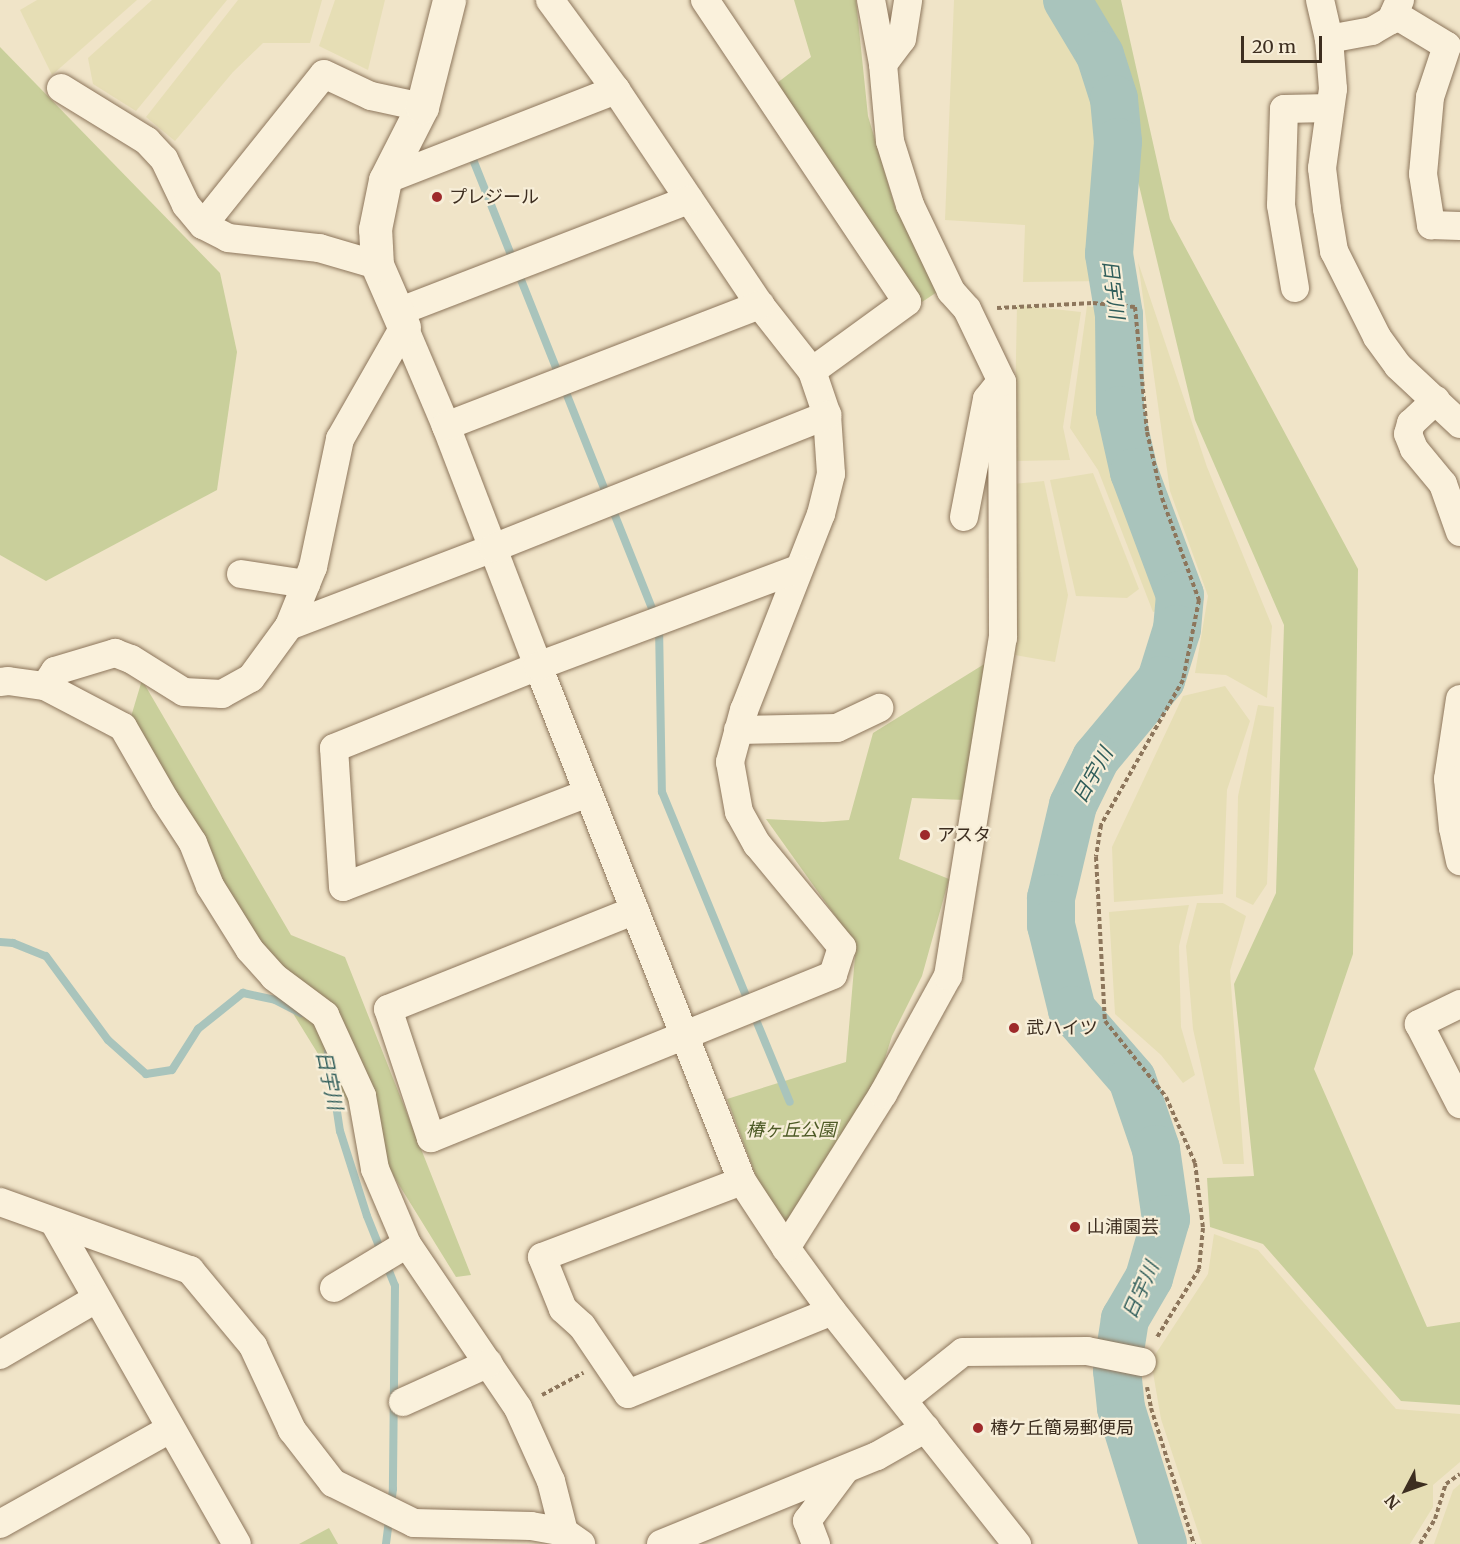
<!DOCTYPE html>
<meta charset="utf-8">
<style>
body{margin:0}
#map{position:relative;width:1460px;height:1544px;overflow:hidden;background:#f0e4c8;font-family:Merriweather,"Noto Sans JP",serif}
div>[style]{position:absolute}
[style*='--x']{left:calc(var(--x)*1px);top:calc(var(--y)*1px);width:calc(var(--w)*1px);rotate:calc(var(--a)*1deg)}
.farmland>*{inset:0;background:#e6deb5}
.green>*{inset:0;background:#c9cf9b}
.stream>*{height:8px;margin:-4px;padding:0 4px;transform-origin:4px;border-radius:4px;background:#a9c4bc}
.river>*{height:48px;margin:-24px;padding:0 24px;transform-origin:24px;border-radius:24px;background:#a9c4bc}
.path>*{height:4px;margin-top:-2px;transform-origin:0;background:repeating-linear-gradient(90deg,#8d765c 0 4.5px,transparent 0 7.5px)}
.roads{filter:drop-shadow(0 0 2px #8d765c) drop-shadow(0 0 2px #8d765c)}
.street>*{height:28px;margin:-14px;padding:0 14px;transform-origin:14px;border-radius:14px;background:#faf1dc}
.secondary>*{height:33px;margin:-16.5px;padding:0 16.5px;transform-origin:16.5px;border-radius:16.5px;background:#faf1dc}
.dots>*{width:16px;height:16px;translate:-50% -50%;box-sizing:border-box;border:3px solid #f7eed8;border-radius:50%}
span{translate:-50% -50%;white-space:nowrap;text-align:center;line-height:1.15;-webkit-text-stroke:4.5px #f7eed8;paint-order:stroke}
.poi-label{font-size:18px;color:#3d2e20}
.left{translate:0 -50%;text-align:left}
.park-label{font-size:18px;color:#4d5a26;font-style:italic}
.water-label{font-size:20px;color:#2f5d5a;font-style:italic}
.north{position:absolute;left:1376px;top:1460px;width:60px;height:60px;-webkit-text-stroke:4px #f7eed8;paint-order:stroke;rotate:229deg;font-size:16px;font-weight:700;line-height:24px;text-align:center;color:#3d2e20}
.north::after{content:'';display:block;margin:auto;width:21px;height:27px;background:#3d2e20;clip-path:polygon(50% 0,100% 100%,50% 72%,0 100%)}
.scale{position:absolute;left:1241px;top:36px;width:81px;height:27px;box-sizing:border-box;border:3px solid #3d2e20;border-top:0;padding-left:8px;font-size:18px;line-height:21px;white-space:nowrap;color:#3d2e20;-webkit-text-stroke:4px #f7eed8;paint-order:stroke}
</style>
<div id="map">
<div class="farmland">
<div style="clip-path:polygon(37px 0,137px 0,52px 75px,20px 10px)"></div>
<div style="clip-path:polygon(152px 0,227px 0,136px 111px,93px 84px,88px 58px)"></div>
<div style="clip-path:polygon(238px 0,322px 0,310px 43px,263px 43px,233px 72px,175px 141px,146px 117px)"></div>
<div style="clip-path:polygon(335px 0,385px 0,368px 70px,319px 46px)"></div>
<div style="clip-path:polygon(954px 0,1059px 0,1082px 39px,1110px 147px,1106px 281px,1023px 282px,1025px 225px,945px 220px)"></div>
<div style="clip-path:polygon(1138px 262px,1207px 467px,1272px 626px,1267px 698px,1226px 675px,1195px 673px,1208px 596px,1170px 491px)"></div>
<div style="clip-path:polygon(1017px 305px,1081px 312px,1063px 427px,1070px 460px,1014px 461px)"></div>
<div style="clip-path:polygon(1087px 306px,1107px 309px,1104px 407px,1111px 441px,1139px 513px,1169px 608px,1153px 612px,1098px 470px,1070px 428px)"></div>
<div style="clip-path:polygon(1093px 473px,1139px 589px,1127px 598px,1076px 596px,1050px 480px)"></div>
<div style="clip-path:polygon(1044px 481px,1068px 595px,1055px 662px,1009px 654px,1014px 484px)"></div>
<div style="clip-path:polygon(1225px 686px,1250px 721px,1227px 790px,1223px 894px,1114px 902px,1112px 847px,1183px 696px)"></div>
<div style="clip-path:polygon(1258px 705px,1274px 707px,1267px 884px,1253px 905px,1236px 897px,1238px 796px)"></div>
<div style="clip-path:polygon(1197px 903px,1223px 903px,1246px 916px,1230px 971px,1244px 1164px,1223px 1164px,1193px 1029px,1186px 946px)"></div>
<div style="clip-path:polygon(1189px 905px,1179px 946px,1181px 1027px,1195px 1075px,1183px 1083px,1161px 1055px,1115px 1014px,1109px 912px)"></div>
<div style="clip-path:polygon(1214px 1234px,1258px 1250px,1396px 1409px,1460px 1414px,1460px 1462px,1433px 1485px,1433px 1507px,1410px 1544px,1202px 1544px,1161px 1419px,1151px 1361px,1208px 1274px)"></div>
<div style="clip-path:polygon(1460px 1484px,1460px 1544px,1434px 1544px,1453px 1490px)"></div>
</div>
<div class="green">
<div style="clip-path:polygon(794px 0,856px 0,868px 116px,895px 207px,940px 290px,922px 302px,777px 83px,811px 57px)"></div>
<div style="clip-path:polygon(1086px 0,1121px 0,1170px 219px,1358px 569px,1353px 954px,1314px 1069px,1427px 1327px,1460px 1322px,1460px 1405px,1401px 1401px,1263px 1244px,1210px 1227px,1207px 1178px,1254px 1176px,1234px 984px,1276px 893px,1284px 625px,1195px 420px,1100px 22px)"></div>
<div style="clip-path:polygon(0 47px,220px 273px,237px 352px,217px 490px,46px 581px,0 555px)"></div>
<div style="clip-path:polygon(986px 663px,965px 800px,912px 798px,899px 859px,949px 879px,922px 976px,892px 1036px,876px 1087px,790px 1227px,759px 1184px,727px 1099px,846px 1062px,856px 945px,766px 819px,823px 822px,849px 820px,873px 733px)"></div>
<div style="clip-path:polygon(142px 680px,291px 935px,345px 957px,471px 1275px,456px 1277px,124px 740px)"></div>
<div style="clip-path:polygon(329px 1528px,338px 1544px,299px 1544px)"></div>
</div>
<div class="stream">
<div style="--x:472;--y:157;--w:505;--a:68.26"></div>
<div style="--x:659;--y:626;--w:166;--a:89"></div>
<div style="--x:662;--y:792;--w:335;--a:67.6"></div>
<div style="--x:0;--y:942;--w:13;--a:4"></div>
<div style="--x:13;--y:943;--w:35;--a:22"></div>
<div style="--x:46;--y:956;--w:104;--a:53.6"></div>
<div style="--x:108;--y:1040;--w:51;--a:41.8"></div>
<div style="--x:146;--y:1074;--w:26;--a:-9"></div>
<div style="--x:172;--y:1070;--w:49;--a:-57.6"></div>
<div style="--x:198;--y:1029;--w:58;--a:-38.7"></div>
<div style="--x:243;--y:993;--w:33;--a:12"></div>
<div style="--x:275;--y:1000;--w:29;--a:27"></div>
<div style="--x:328;--y:1052;--w:80;--a:81.4"></div>
<div style="--x:340;--y:1131;--w:89;--a:72.4"></div>
<div style="--x:367;--y:1216;--w:75;--a:68.2"></div>
<div style="--x:395;--y:1286;--w:203;--a:90.6"></div>
<div style="--x:393;--y:1489;--w:55;--a:97.3"></div>
</div>
<div class="river">
<div style="--x:1067;--y:0;--w:64;--a:59"></div>
<div style="--x:1100;--y:55;--w:46;--a:72.3"></div>
<div style="--x:1114;--y:99;--w:43;--a:84.7"></div>
<div style="--x:1118;--y:142;--w:112;--a:94.6"></div>
<div style="--x:1109;--y:254;--w:62;--a:80.7"></div>
<div style="--x:1119;--y:315;--w:95;--a:89.4"></div>
<div style="--x:1120;--y:410;--w:64;--a:77.3"></div>
<div style="--x:1134;--y:472;--w:131;--a:69.5"></div>
<div style="--x:1180;--y:595;--w:34;--a:95"></div>
<div style="--x:1177;--y:629;--w:53;--a:107.4"></div>
<div style="--x:1161;--y:680;--w:102;--a:129.8"></div>
<div style="--x:1096;--y:758;--w:52;--a:116.1"></div>
<div style="--x:1073;--y:805;--w:96;--a:103.3"></div>
<div style="--x:1051;--y:898;--w:27;--a:90"></div>
<div style="--x:1051;--y:925;--w:88;--a:76.1"></div>
<div style="--x:1072;--y:1010;--w:91;--a:49"></div>
<div style="--x:1132;--y:1079;--w:74;--a:71.1"></div>
<div style="--x:1156;--y:1149;--w:71;--a:81.9"></div>
<div style="--x:1166;--y:1219;--w:61;--a:106.1"></div>
<div style="--x:1149;--y:1278;--w:48;--a:120.3"></div>
<div style="--x:1125;--y:1319;--w:52;--a:98.9"></div>
<div style="--x:1117;--y:1370;--w:38;--a:84"></div>
<div style="--x:1121;--y:1408;--w:142;--a:72.8"></div>
</div>
<div class="path">
<div style="--x:997;--y:308;--w:96;--a:-3"></div>
<div style="--x:1093;--y:303;--w:42;--a:5.4"></div>
<div style="--x:1135;--y:307;--w:126;--a:84.5"></div>
<div style="--x:1147;--y:432;--w:68;--a:77.2"></div>
<div style="--x:1162;--y:498;--w:109;--a:70.1"></div>
<div style="--x:1199;--y:600;--w:82;--a:101.3"></div>
<div style="--x:1183;--y:680;--w:167;--a:119.5"></div>
<div style="--x:1101;--y:825;--w:32;--a:99"></div>
<div style="--x:1096;--y:857;--w:164;--a:86.9"></div>
<div style="--x:1105;--y:1021;--w:97;--a:51.2"></div>
<div style="--x:1166;--y:1097;--w:72;--a:66.3"></div>
<div style="--x:1195;--y:1163;--w:65;--a:83"></div>
<div style="--x:1203;--y:1228;--w:41;--a:95.6"></div>
<div style="--x:1199;--y:1269;--w:82;--a:121.6"></div>
<div style="--x:1147;--y:1387;--w:21;--a:79"></div>
<div style="--x:1151;--y:1408;--w:143;--a:72.5"></div>
<div style="--x:542;--y:1395;--w:47;--a:-28.2"></div>
<div style="--x:1420;--y:1544;--w:29;--a:-59"></div>
<div style="--x:1435;--y:1519;--w:37;--a:-73"></div>
<div style="--x:1446;--y:1484;--w:17;--a:-36"></div>
</div>
<div class="roads">
<div class="street">
<div style="--x:550;--y:0;--w:112;--a:53.7"></div>
<div style="--x:616;--y:90;--w:259;--a:56.2"></div>
<div style="--x:760;--y:305;--w:84;--a:51.8"></div>
<div style="--x:812;--y:371;--w:46;--a:71.2"></div>
<div style="--x:827;--y:415;--w:59;--a:86.1"></div>
<div style="--x:831;--y:474;--w:41;--a:104"></div>
<div style="--x:821;--y:514;--w:211;--a:111.4"></div>
<div style="--x:744;--y:710;--w:54;--a:105.1"></div>
<div style="--x:730;--y:762;--w:51;--a:79.8"></div>
<div style="--x:739;--y:812;--w:37;--a:61"></div>
<div style="--x:757;--y:844;--w:134;--a:50.5"></div>
<div style="--x:842;--y:947;--w:29;--a:108"></div>
<div style="--x:833;--y:975;--w:434;--a:157.9"></div>
<div style="--x:431;--y:1138;--w:136;--a:-108.4"></div>
<div style="--x:388;--y:1009;--w:266;--a:-21.8"></div>
<div style="--x:705;--y:0;--w:363;--a:56.2"></div>
<div style="--x:907;--y:302;--w:117;--a:144"></div>
<div style="--x:1320;--y:0;--w:40;--a:77"></div>
<div style="--x:1400;--y:0;--w:22;--a:114"></div>
<div style="--x:1391;--y:20;--w:22;--a:150"></div>
<div style="--x:1372;--y:31;--w:44;--a:169.5"></div>
<div style="--x:1329;--y:39;--w:50;--a:85.4"></div>
<div style="--x:1333;--y:89;--w:80;--a:97.9"></div>
<div style="--x:1322;--y:168;--w:41;--a:83"></div>
<div style="--x:1327;--y:209;--w:43;--a:80.5"></div>
<div style="--x:1334;--y:251;--w:96;--a:63.4"></div>
<div style="--x:1377;--y:337;--w:36;--a:54"></div>
<div style="--x:1398;--y:366;--w:85;--a:43.1"></div>
<div style="--x:1394;--y:14;--w:62;--a:31.1"></div>
<div style="--x:1447;--y:46;--w:54;--a:108.4"></div>
<div style="--x:1430;--y:97;--w:77;--a:95.2"></div>
<div style="--x:1423;--y:174;--w:52;--a:81.1"></div>
<div style="--x:1431;--y:225;--w:29;--a:2"></div>
<div style="--x:883;--y:64;--w:31;--a:-53"></div>
<div style="--x:902;--y:39;--w:39;--a:-81"></div>
<div style="--x:61;--y:88;--w:101;--a:31.6"></div>
<div style="--x:147;--y:141;--w:25;--a:47"></div>
<div style="--x:164;--y:159;--w:51;--a:64.4"></div>
<div style="--x:186;--y:205;--w:26;--a:50"></div>
<div style="--x:203;--y:225;--w:28;--a:27"></div>
<div style="--x:228;--y:238;--w:92;--a:6.3"></div>
<div style="--x:319;--y:248;--w:60;--a:16.3"></div>
<div style="--x:385;--y:180;--w:248;--a:-21.3"></div>
<div style="--x:203;--y:225;--w:193;--a:-51.3"></div>
<div style="--x:324;--y:74;--w:52;--a:25.1"></div>
<div style="--x:371;--y:96;--w:52;--a:12.2"></div>
<div style="--x:1295;--y:288;--w:84;--a:-99.6"></div>
<div style="--x:1281;--y:205;--w:96;--a:-88.2"></div>
<div style="--x:1284;--y:109;--w:46;--a:-1.2"></div>
<div style="--x:398;--y:312;--w:312;--a:-21.1"></div>
<div style="--x:404;--y:327;--w:108;--a:67"></div>
<div style="--x:446;--y:426;--w:257;--a:69"></div>
<div style="--x:538;--y:666;--w:554;--a:68.39"></div>
<div style="--x:742;--y:1181;--w:80;--a:56.7"></div>
<div style="--x:786;--y:1248;--w:78;--a:53.9"></div>
<div style="--x:832;--y:1311;--w:298;--a:51.6"></div>
<div style="--x:1436;--y:400;--w:34;--a:137"></div>
<div style="--x:1411;--y:423;--w:11;--a:105"></div>
<div style="--x:1408;--y:434;--w:16;--a:68"></div>
<div style="--x:1414;--y:449;--w:45;--a:50.4"></div>
<div style="--x:1443;--y:484;--w:51;--a:70.5"></div>
<div style="--x:446;--y:426;--w:337;--a:-21.1"></div>
<div style="--x:964;--y:517;--w:120;--a:-79"></div>
<div style="--x:987;--y:399;--w:14;--a:-51"></div>
<div style="--x:241;--y:574;--w:66;--a:8.7"></div>
<div style="--x:289;--y:626;--w:218;--a:-20.9"></div>
<div style="--x:493;--y:548;--w:360;--a:-21.7"></div>
<div style="--x:0;--y:682;--w:8;--a:-7"></div>
<div style="--x:8;--y:681;--w:37;--a:8"></div>
<div style="--x:45;--y:686;--w:88;--a:27.7"></div>
<div style="--x:123;--y:727;--w:84;--a:60.1"></div>
<div style="--x:165;--y:800;--w:51;--a:56.9"></div>
<div style="--x:193;--y:843;--w:46;--a:68.4"></div>
<div style="--x:210;--y:886;--w:75;--a:58"></div>
<div style="--x:250;--y:950;--w:36;--a:48"></div>
<div style="--x:274;--y:977;--w:64;--a:36.7"></div>
<div style="--x:325;--y:1015;--w:89;--a:65.4"></div>
<div style="--x:362;--y:1096;--w:74;--a:79.9"></div>
<div style="--x:375;--y:1169;--w:82;--a:66.9"></div>
<div style="--x:407;--y:1244;--w:198;--a:55.9"></div>
<div style="--x:518;--y:1408;--w:80;--a:65.7"></div>
<div style="--x:551;--y:1481;--w:53;--a:75.7"></div>
<div style="--x:45;--y:686;--w:18;--a:-56"></div>
<div style="--x:55;--y:671;--w:63;--a:-16.7"></div>
<div style="--x:115;--y:653;--w:17;--a:21"></div>
<div style="--x:131;--y:659;--w:62;--a:31.9"></div>
<div style="--x:184;--y:692;--w:38;--a:3"></div>
<div style="--x:222;--y:694;--w:33;--a:-29"></div>
<div style="--x:251;--y:678;--w:64;--a:-53.8"></div>
<div style="--x:289;--y:626;--w:64;--a:-67.9"></div>
<div style="--x:313;--y:567;--w:131;--a:-78.1"></div>
<div style="--x:340;--y:439;--w:129;--a:-60.3"></div>
<div style="--x:1460;--y:699;--w:81;--a:98.5"></div>
<div style="--x:1448;--y:779;--w:49;--a:84.2"></div>
<div style="--x:1453;--y:828;--w:34;--a:78"></div>
<div style="--x:738;--y:730;--w:99;--a:-1.2"></div>
<div style="--x:837;--y:728;--w:47;--a:-25.5"></div>
<div style="--x:588;--y:793;--w:262;--a:159"></div>
<div style="--x:343;--y:887;--w:139;--a:-93.7"></div>
<div style="--x:334;--y:748;--w:220;--a:-21.9"></div>
<div style="--x:538;--y:666;--w:278;--a:-20.5"></div>
<div style="--x:1460;--y:1004;--w:46;--a:154"></div>
<div style="--x:1419;--y:1024;--w:90;--a:62.9"></div>
<div style="--x:742;--y:1181;--w:214;--a:159.2"></div>
<div style="--x:542;--y:1257;--w:56;--a:68"></div>
<div style="--x:563;--y:1309;--w:25;--a:42"></div>
<div style="--x:582;--y:1326;--w:82;--a:55.9"></div>
<div style="--x:628;--y:1394;--w:220;--a:-22.1"></div>
<div style="--x:0;--y:1202;--w:202;--a:19.7"></div>
<div style="--x:190;--y:1270;--w:99;--a:50.3"></div>
<div style="--x:253;--y:1346;--w:93;--a:65.1"></div>
<div style="--x:292;--y:1430;--w:67;--a:52.3"></div>
<div style="--x:333;--y:1483;--w:90;--a:26.3"></div>
<div style="--x:414;--y:1523;--w:117;--a:1.5"></div>
<div style="--x:531;--y:1526;--w:34;--a:10"></div>
<div style="--x:564;--y:1532;--w:21;--a:35"></div>
<div style="--x:54;--y:1222;--w:370;--a:60.4"></div>
<div style="--x:786;--y:1248;--w:182;--a:-57.8"></div>
<div style="--x:883;--y:1094;--w:135;--a:-61.2"></div>
<div style="--x:948;--y:976;--w:342;--a:-80.8"></div>
<div style="--x:1003;--y:638;--w:256;--a:-90.2"></div>
<div style="--x:1002;--y:382;--w:81;--a:-115.6"></div>
<div style="--x:967;--y:309;--w:24;--a:-132"></div>
<div style="--x:951;--y:291;--w:95;--a:-115.5"></div>
<div style="--x:910;--y:205;--w:67;--a:-107.4"></div>
<div style="--x:890;--y:141;--w:77;--a:-95.2"></div>
<div style="--x:883;--y:64;--w:65;--a:-100.6"></div>
<div style="--x:334;--y:1288;--w:85;--a:-31.1"></div>
<div style="--x:0;--y:1355;--w:111;--a:-30.3"></div>
<div style="--x:904;--y:1399;--w:75;--a:-38.5"></div>
<div style="--x:963;--y:1352;--w:124;--a:-0.5"></div>
<div style="--x:1087;--y:1351;--w:56;--a:11.3"></div>
<div style="--x:403;--y:1402;--w:94;--a:-24.4"></div>
<div style="--x:0;--y:1524;--w:195;--a:-29.2"></div>
<div style="--x:661;--y:1544;--w:233;--a:-22.2"></div>
<div style="--x:877;--y:1456;--w:56;--a:-29.7"></div>
<div style="--x:816;--y:1544;--w:25;--a:-111"></div>
<div style="--x:807;--y:1521;--w:64;--a:-53.3"></div>
</div>
<div class="secondary">
<div style="--x:404;--y:327;--w:68;--a:-113.5"></div>
<div style="--x:377;--y:265;--w:36;--a:-93"></div>
<div style="--x:375;--y:229;--w:50;--a:-78.5"></div>
<div style="--x:385;--y:180;--w:82;--a:-63.1"></div>
<div style="--x:422;--y:107;--w:110;--a:-75.8"></div>
</div>
</div>
<div class="dots">
<div style="left:437px;top:197px;background:#9e2a2b"></div>
<div style="left:925px;top:835px;background:#9e2a2b"></div>
<div style="left:1014px;top:1028px;background:#9e2a2b"></div>
<div style="left:1075px;top:1227px;background:#9e2a2b"></div>
<div style="left:978px;top:1428px;background:#9e2a2b"></div>
</div>
<div class="poi-label">
<span class="left" style="left:449px;top:197px">プレジール</span>
<span class="left" style="left:937px;top:835px">アスタ</span>
<span class="left" style="left:1026px;top:1028px">武ハイツ</span>
<span class="left" style="left:1087px;top:1227px">山浦園芸</span>
<span class="left" style="left:990px;top:1428px">椿ケ丘簡易郵便局</span>
</div>
<div class="park-label">
<span style="left:791px;top:1130px">椿ヶ丘公園</span>
</div>
<div class="water-label">
<span style="left:1114px;top:289px;rotate:83deg">日宇川</span>
<span style="left:1092px;top:775px;rotate:-61deg">日宇川</span>
<span style="left:330px;top:1080px;rotate:78deg">日宇川</span>
<span style="left:1140px;top:1290px;rotate:-66deg">日宇川</span>
</div>
<div class="north">N</div>
<div class="scale">20 m</div>
</div>
